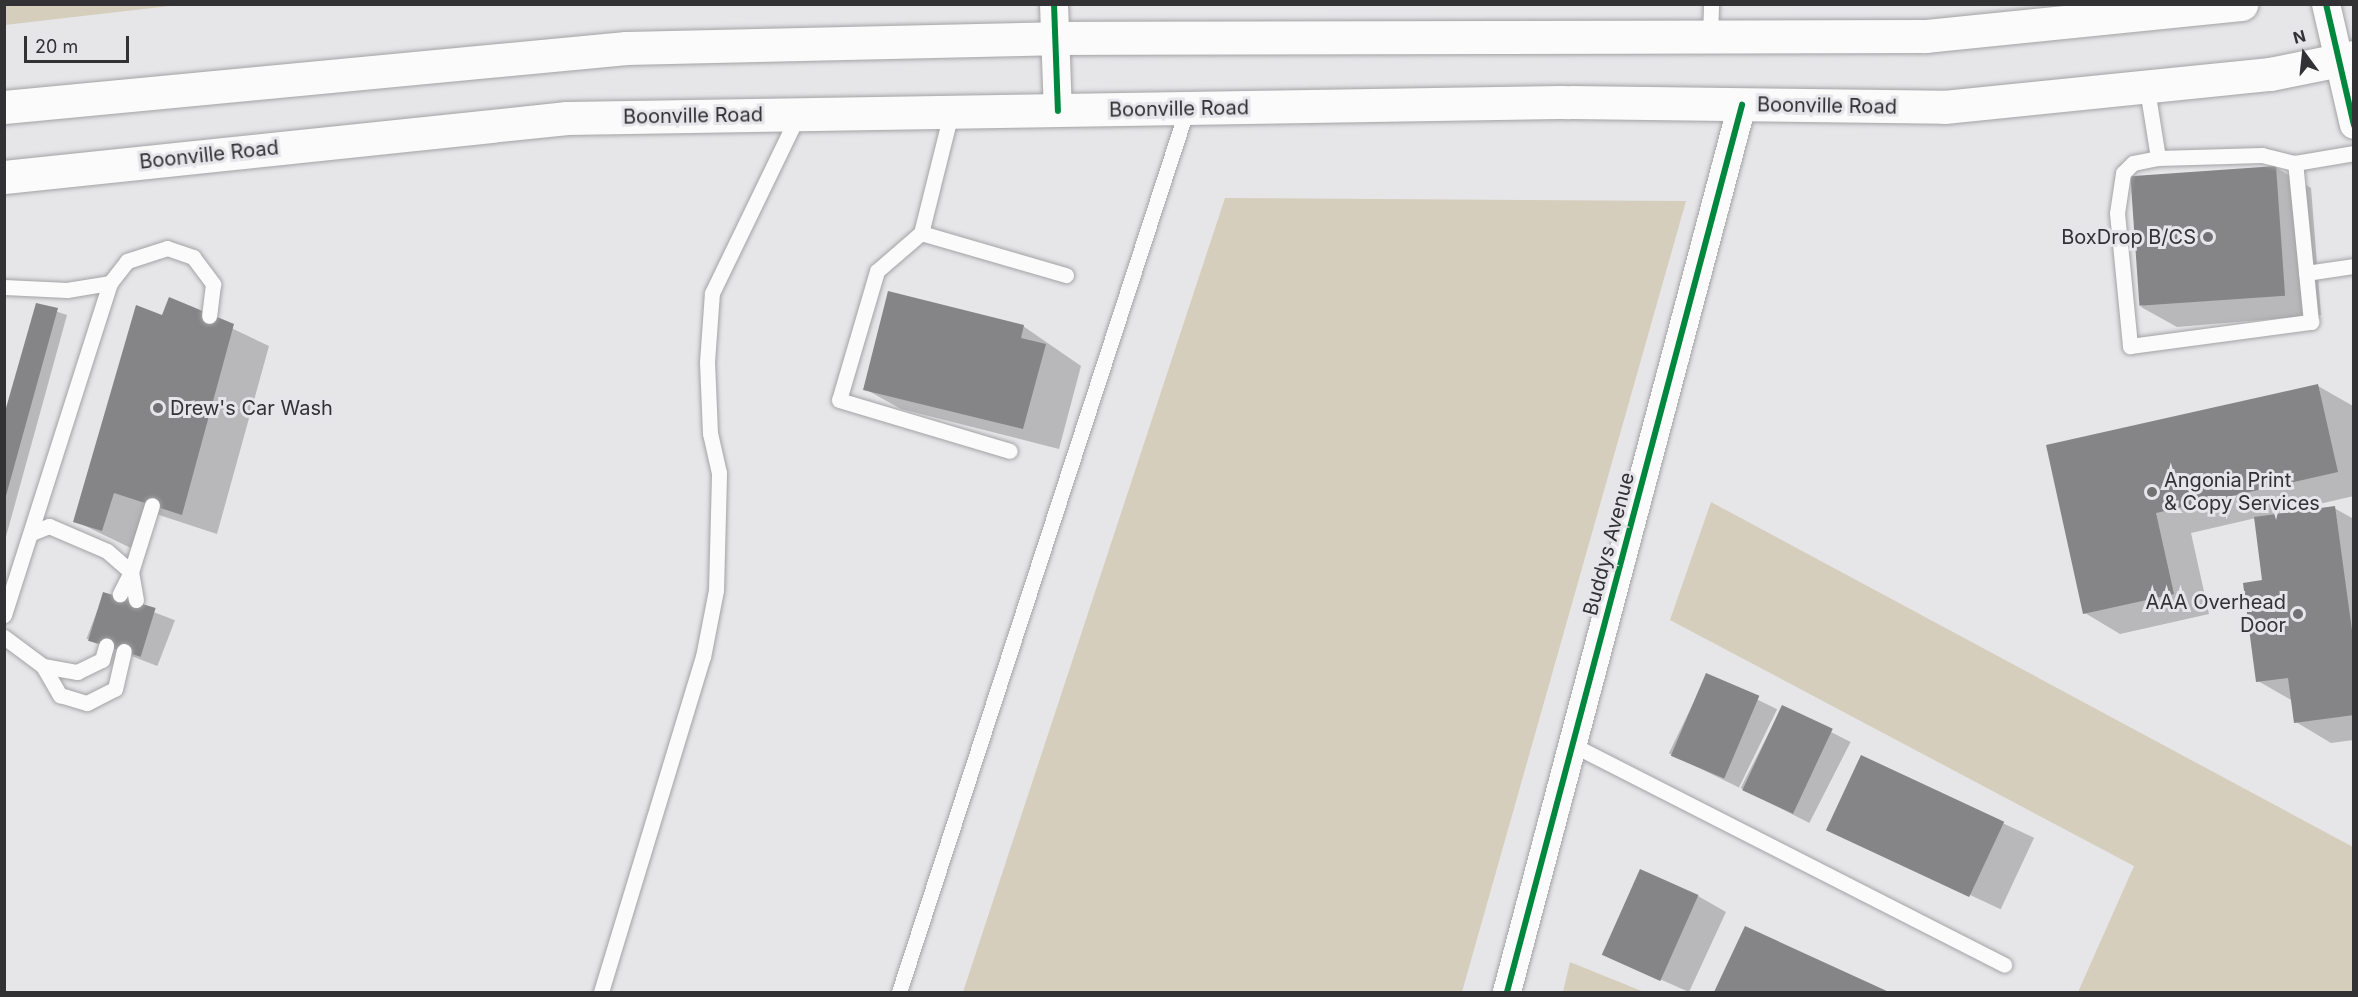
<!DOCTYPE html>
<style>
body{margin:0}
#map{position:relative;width:2358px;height:997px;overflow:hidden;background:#e6e6e9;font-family:Inter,sans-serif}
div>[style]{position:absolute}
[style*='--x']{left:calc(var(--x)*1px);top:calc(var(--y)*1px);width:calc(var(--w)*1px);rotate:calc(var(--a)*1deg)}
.green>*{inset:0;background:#d6cebc}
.shadow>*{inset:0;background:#0003;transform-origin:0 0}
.building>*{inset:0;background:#858587;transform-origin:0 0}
.roads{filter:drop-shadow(0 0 2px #a3a3a5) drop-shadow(0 0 2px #a3a3a5)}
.lane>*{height:15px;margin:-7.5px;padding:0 7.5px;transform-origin:7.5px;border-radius:7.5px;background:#fbfbfc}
.street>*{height:28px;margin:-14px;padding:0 14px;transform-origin:14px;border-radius:14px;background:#fbfbfc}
.primary>*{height:33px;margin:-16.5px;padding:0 16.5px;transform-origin:16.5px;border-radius:16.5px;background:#fbfbfc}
.cycleway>*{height:6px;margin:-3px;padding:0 3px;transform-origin:3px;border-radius:3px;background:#00873e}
.dots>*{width:16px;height:16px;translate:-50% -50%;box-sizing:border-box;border:3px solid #e5e5ea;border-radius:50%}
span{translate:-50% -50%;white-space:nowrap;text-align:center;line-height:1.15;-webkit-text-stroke:6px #e5e5ea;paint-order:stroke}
.street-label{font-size:20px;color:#323234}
.poi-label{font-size:20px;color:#323234}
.right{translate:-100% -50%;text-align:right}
.left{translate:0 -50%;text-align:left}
.frame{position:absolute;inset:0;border:6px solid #323234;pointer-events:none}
.north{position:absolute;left:2274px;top:24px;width:60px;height:60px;-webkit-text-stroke:4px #e5e5ea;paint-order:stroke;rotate:345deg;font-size:16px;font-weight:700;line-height:24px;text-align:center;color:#323234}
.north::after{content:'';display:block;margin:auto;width:21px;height:27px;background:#323234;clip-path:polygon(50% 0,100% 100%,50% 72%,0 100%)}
.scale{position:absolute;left:24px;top:36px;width:105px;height:27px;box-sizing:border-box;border:3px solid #323234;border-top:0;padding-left:8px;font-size:18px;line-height:21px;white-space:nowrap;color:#323234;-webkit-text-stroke:4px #e5e5ea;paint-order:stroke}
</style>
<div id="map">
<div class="green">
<div style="clip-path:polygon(5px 4px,178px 4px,178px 5px,5px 25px)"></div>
<div style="clip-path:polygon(1225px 198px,1686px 201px,1462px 992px,963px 992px)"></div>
<div style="clip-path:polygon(1711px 502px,2353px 847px,2353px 992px,2078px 992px,2134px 866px,1670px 620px)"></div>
<div style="clip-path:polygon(1570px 962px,1644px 992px,1563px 992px)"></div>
</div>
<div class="shadow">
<div style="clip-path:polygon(2275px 167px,2311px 188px,2321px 315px,2177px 327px,2141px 307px)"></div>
<div style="clip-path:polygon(170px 299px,269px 346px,217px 534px,150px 512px,137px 551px,75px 521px)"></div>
<div style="clip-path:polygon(37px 305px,67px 315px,4px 544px,4px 421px)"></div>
<div style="clip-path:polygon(1023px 326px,1081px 366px,1059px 449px,901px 409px,865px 389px)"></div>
<div style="clip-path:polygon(2318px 386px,2353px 406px,2354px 496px,2280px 513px,2334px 508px,2354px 519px,2354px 740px,2331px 743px,2296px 722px,2293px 701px,2258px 681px,2264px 581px,2256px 518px,2191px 533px,2209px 614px,2120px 634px,2085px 613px,2047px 446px)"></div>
<div style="left:104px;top:593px;width:76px;height:49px;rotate:21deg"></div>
<div style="left:1707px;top:675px;width:78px;height:87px;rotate:26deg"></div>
<div style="left:1782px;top:707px;width:77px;height:91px;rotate:27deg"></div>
<div style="left:1861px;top:757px;width:191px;height:79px;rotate:25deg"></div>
<div style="clip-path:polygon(1698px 896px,1726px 912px,1689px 992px,1603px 954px)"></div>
<div style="clip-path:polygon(1746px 928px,1886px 992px,1716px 992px)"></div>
</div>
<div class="building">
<div style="left:2276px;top:166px;width:130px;height:146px;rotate:86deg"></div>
<div style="clip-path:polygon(888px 291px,1024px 325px,1021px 338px,1046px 344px,1023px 429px,863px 390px)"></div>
<div style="clip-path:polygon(169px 297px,234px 324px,182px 515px,114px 493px,102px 531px,73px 522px,136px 305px,162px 315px)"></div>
<div style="clip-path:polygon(36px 303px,58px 308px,4px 503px,4px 415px)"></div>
<div style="clip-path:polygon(2318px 384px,2338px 472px,2156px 513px,2174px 594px,2083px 614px,2046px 445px)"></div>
<div style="clip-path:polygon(2335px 506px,2354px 645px,2354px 715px,2294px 723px,2288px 678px,2256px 682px,2243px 583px,2262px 580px,2254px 517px)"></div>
<div style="left:103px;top:592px;width:55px;height:51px;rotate:17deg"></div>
<div style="left:1706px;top:673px;width:58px;height:90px;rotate:23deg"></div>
<div style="left:1782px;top:705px;width:56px;height:94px;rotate:25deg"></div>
<div style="left:1861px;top:755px;width:158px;height:83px;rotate:25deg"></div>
<div style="left:1640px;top:869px;width:64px;height:94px;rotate:24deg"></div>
<div style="clip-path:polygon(1745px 926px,1889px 992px,1714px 992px)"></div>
</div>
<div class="roads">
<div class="lane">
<div style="--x:1710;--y:36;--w:32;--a:-88"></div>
<div style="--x:2147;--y:89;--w:70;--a:80.9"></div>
<div style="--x:2158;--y:158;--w:25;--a:169"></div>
<div style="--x:2133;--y:163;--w:14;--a:135"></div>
<div style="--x:2123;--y:173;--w:40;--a:98.5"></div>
<div style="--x:2117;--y:213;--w:134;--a:84.4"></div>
<div style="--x:2130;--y:346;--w:183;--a:-7.6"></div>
<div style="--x:2311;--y:322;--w:160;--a:-95.7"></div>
<div style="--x:2295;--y:163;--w:60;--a:-9.6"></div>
<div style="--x:951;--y:113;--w:124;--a:104"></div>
<div style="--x:921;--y:233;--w:151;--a:16.2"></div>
<div style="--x:2158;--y:158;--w:104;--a:-1.7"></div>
<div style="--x:2262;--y:155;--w:34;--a:14"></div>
<div style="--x:921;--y:233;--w:58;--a:139.2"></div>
<div style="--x:877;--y:271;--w:134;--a:106.4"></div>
<div style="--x:839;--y:400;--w:178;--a:16.6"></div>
<div style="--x:2306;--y:273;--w:49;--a:-8.3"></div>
<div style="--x:4;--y:287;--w:63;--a:2.7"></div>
<div style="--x:67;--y:290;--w:44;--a:-9.2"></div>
<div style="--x:34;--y:532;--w:16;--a:-22"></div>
<div style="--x:49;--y:526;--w:63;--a:23.3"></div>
<div style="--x:107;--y:551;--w:32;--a:41"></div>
<div style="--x:131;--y:572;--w:25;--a:117"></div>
<div style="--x:136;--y:600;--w:28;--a:-100"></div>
<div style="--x:131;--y:572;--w:70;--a:-72.6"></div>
<div style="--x:4;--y:615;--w:349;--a:-72.3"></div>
<div style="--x:110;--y:283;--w:28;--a:-52"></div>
<div style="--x:127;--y:261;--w:42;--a:-18"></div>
<div style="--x:167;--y:248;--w:28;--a:19"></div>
<div style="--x:193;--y:257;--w:34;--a:53"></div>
<div style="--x:213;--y:284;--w:32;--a:97"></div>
<div style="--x:4;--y:637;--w:49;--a:36.6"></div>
<div style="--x:43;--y:666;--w:35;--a:10"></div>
<div style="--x:77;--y:672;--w:28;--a:-26"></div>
<div style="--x:102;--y:660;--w:15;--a:-74"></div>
<div style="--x:43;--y:666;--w:34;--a:60"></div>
<div style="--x:60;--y:695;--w:28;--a:17"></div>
<div style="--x:87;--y:703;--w:31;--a:-27"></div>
<div style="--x:115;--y:689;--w:39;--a:-77"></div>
<div style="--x:1573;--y:745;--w:484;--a:27"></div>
<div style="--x:601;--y:992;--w:350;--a:-73.1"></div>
<div style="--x:703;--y:657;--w:68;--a:-79"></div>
<div style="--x:716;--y:590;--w:117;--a:-88.5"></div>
<div style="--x:719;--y:473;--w:41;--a:-102.7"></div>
<div style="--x:710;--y:433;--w:71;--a:-92.4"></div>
<div style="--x:707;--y:362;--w:69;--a:-85.9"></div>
<div style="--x:712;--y:293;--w:198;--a:-64.2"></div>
<div style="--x:899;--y:992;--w:929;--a:-71.94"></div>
</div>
<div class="street">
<div style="--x:1054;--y:4;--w:107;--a:87.9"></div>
<div style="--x:2326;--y:4;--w:124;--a:77"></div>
<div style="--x:1507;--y:992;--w:918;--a:-75.16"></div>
</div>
<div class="primary">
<div style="--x:4;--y:107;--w:625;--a:-5.42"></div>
<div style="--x:626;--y:48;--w:428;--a:-1.3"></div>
<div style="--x:1054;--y:38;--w:872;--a:-0.13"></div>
<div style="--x:1926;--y:36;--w:317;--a:-5.8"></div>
<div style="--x:4;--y:177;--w:566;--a:-5.98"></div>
<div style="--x:567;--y:118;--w:993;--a:-0.92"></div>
<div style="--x:1560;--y:102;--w:384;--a:0.7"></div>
<div style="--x:1944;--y:107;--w:328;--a:-5.8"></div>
<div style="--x:2270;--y:74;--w:86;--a:-11.4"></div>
</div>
</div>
<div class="cycleway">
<div style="--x:1054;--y:4;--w:107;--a:87.9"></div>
<div style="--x:2326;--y:4;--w:124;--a:77"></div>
<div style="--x:1507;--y:992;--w:918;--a:-75.16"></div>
</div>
<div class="dots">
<div style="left:2208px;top:237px;background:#717173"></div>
<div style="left:158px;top:408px;background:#717173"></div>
<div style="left:2152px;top:492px;background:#717173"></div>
<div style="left:2298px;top:614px;background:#717173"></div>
</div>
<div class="street-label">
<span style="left:1827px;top:106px;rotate:1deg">Boonville Road</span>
<span style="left:1179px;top:109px;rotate:-1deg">Boonville Road</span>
<span style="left:693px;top:116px;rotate:-1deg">Boonville Road</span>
<span style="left:209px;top:155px;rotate:-6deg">Boonville Road</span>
<span style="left:1609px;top:544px;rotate:-75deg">Buddys Avenue</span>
</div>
<div class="poi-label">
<span class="right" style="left:2196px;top:237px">BoxDrop B/CS</span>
<span class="left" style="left:170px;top:408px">Drew's Car Wash</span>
<span class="left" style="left:2164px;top:492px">Angonia Print<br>&amp; Copy Services</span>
<span class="right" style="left:2286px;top:614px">AAA Overhead<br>Door</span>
</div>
<div class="frame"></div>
<div class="north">N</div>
<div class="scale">20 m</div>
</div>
